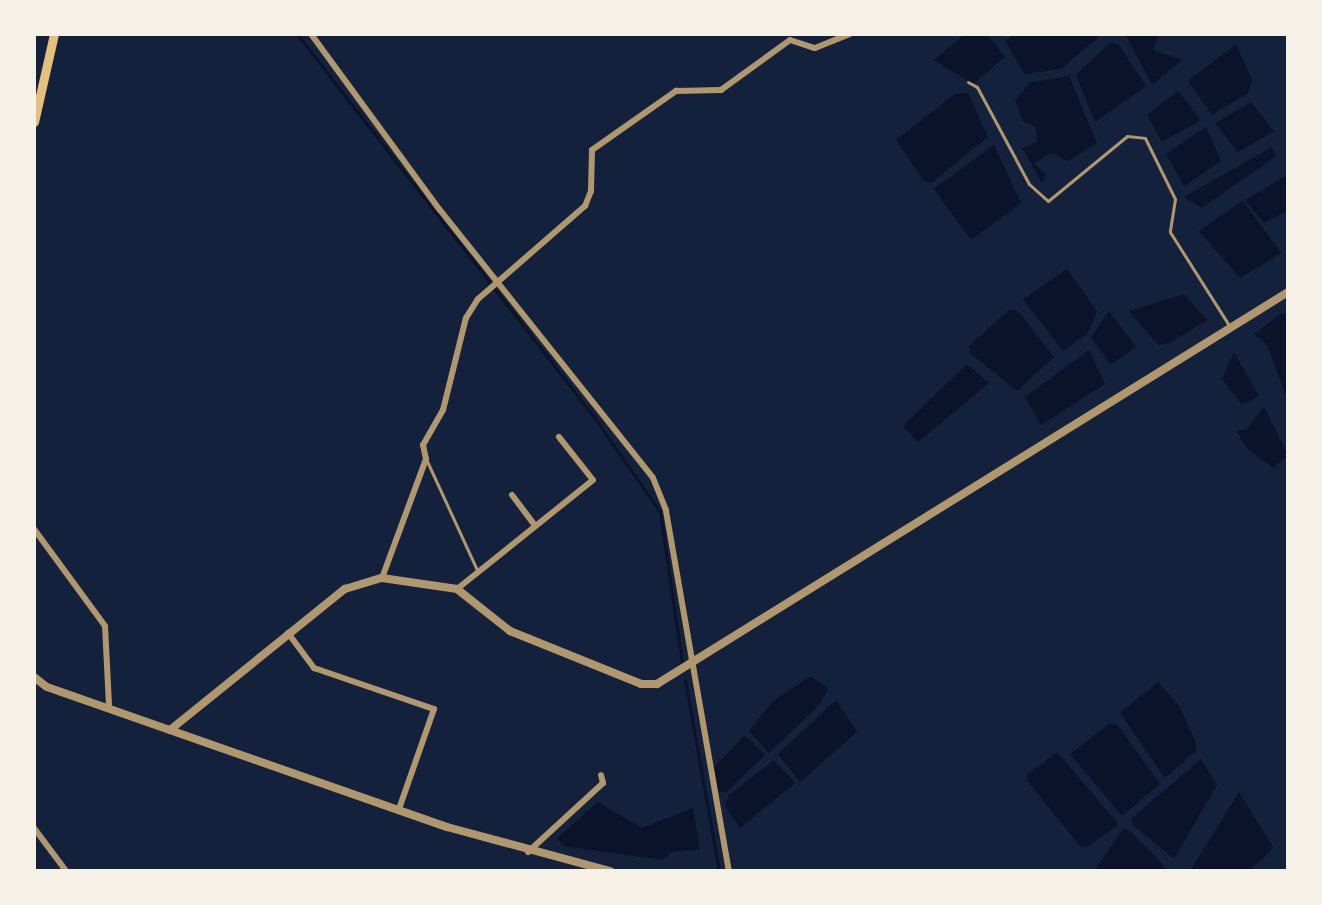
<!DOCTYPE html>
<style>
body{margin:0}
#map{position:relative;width:1322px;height:905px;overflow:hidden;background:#14213d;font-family:Poppins,sans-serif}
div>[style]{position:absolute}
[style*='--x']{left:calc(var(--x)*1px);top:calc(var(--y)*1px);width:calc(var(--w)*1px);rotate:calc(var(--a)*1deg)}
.water>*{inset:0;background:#0b132b}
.stream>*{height:3px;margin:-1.5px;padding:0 1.5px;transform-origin:1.5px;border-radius:1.5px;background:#0b132b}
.service>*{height:3px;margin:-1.5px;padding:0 1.5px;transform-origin:1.5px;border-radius:1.5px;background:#b1986c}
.minor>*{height:6px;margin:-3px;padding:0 3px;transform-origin:3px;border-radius:3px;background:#b1986c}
.tertiary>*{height:8px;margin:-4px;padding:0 4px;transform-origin:4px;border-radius:4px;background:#b1986c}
.secondary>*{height:9px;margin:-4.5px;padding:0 4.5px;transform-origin:4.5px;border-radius:4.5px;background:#e5c07b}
span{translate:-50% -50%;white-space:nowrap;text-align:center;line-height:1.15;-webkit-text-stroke:8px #f6f1e7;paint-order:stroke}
.frame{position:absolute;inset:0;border:36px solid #f6f1e7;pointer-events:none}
</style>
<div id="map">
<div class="water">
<div style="clip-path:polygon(965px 34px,987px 34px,1005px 57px,973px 84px,934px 60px)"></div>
<div style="clip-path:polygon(1015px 34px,1102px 34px,1061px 69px,1025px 74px,1005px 41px)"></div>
<div style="clip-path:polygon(1125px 34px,1159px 34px,1153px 50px,1182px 60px,1152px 85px)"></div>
<div style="clip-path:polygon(1111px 42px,1119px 45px,1146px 86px,1095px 122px,1076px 75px)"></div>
<div style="clip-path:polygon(1236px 44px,1252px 80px,1248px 93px,1212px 115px,1188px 81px)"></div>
<div style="clip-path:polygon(1069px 76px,1097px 143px,1068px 161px,1051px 153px,1034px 163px,1046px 175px,1042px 183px,1022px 148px,1037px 142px,1036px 127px,1023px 121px,1015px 100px,1031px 82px)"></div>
<div style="clip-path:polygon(1178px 91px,1201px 120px,1162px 142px,1147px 115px)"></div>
<div style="clip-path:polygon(968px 93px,988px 137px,931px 183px,923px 180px,896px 140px,955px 94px)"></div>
<div style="clip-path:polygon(1251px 102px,1274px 131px,1238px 152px,1215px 123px)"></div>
<div style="clip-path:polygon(1206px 127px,1221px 161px,1184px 186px,1166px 154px)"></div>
<div style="clip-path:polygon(994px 145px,1021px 203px,971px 240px,934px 189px)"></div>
<div style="clip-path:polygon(1272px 147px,1276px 156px,1202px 208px,1184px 197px)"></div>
<div style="clip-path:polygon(1288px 175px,1288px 211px,1264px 223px,1245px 200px)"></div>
<div style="clip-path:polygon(1243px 201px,1281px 253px,1240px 278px,1199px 231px)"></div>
<div style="clip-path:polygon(1067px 269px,1097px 311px,1088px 333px,1063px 351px,1023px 299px)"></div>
<div style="clip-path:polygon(1184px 294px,1207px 320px,1170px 343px,1158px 345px,1129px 311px)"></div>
<div style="clip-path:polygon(1010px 309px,1019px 312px,1054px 357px,1017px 391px,970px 353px,969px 346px)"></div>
<div style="clip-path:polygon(1109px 311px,1136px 347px,1111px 365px,1091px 337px)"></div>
<div style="clip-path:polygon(1282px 313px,1288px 316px,1288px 401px,1267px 345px,1254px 334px)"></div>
<div style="clip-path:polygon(1089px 350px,1105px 384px,1041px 425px,1025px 397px)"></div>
<div style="clip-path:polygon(1234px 352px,1259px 396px,1242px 405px,1222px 379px)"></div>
<div style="clip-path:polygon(967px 364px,989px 383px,918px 442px,903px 426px)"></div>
<div style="clip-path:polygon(1264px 407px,1288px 455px,1273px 468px,1248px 449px,1236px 431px,1247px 429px)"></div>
<div style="clip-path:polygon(811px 676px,828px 689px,820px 704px,769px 753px,749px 731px,772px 702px)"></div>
<div style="clip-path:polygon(1158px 682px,1180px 707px,1196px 743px,1196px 751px,1165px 778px,1120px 713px)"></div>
<div style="clip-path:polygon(836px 700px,857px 732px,800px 782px,778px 754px)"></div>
<div style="clip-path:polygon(1109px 724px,1117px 724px,1160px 784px,1122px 816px,1070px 754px)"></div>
<div style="clip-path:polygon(745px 735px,765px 755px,726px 792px,719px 792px,714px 767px)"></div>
<div style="clip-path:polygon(1057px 752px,1116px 821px,1117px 826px,1087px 847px,1080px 846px,1028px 782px,1027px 775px)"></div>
<div style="clip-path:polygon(1201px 759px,1217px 785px,1174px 859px,1132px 824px,1132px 818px)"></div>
<div style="clip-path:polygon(774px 760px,795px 783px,740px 828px,725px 806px,729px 795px)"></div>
<div style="clip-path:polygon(1239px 792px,1273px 847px,1269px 853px,1248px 871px,1190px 871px)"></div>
<div style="clip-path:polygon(598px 802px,642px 828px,693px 808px,700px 850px,671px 852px,663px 860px,563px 846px,557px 838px)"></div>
<div style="clip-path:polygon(1123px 829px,1130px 831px,1169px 871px,1094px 871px)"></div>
</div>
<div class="stream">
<div style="--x:297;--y:34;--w:485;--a:52.2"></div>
<div style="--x:594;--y:417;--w:116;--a:55.2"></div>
<div style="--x:660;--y:512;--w:152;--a:81.7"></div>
<div style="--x:685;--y:680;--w:194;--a:79.9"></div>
</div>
<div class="service">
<div style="--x:968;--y:82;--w:10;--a:29"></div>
<div style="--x:977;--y:87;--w:110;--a:61.8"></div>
<div style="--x:1029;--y:184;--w:25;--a:42"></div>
<div style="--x:1048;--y:201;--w:102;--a:-39.4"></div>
<div style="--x:1127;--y:136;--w:18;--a:6"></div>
<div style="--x:1145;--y:138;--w:68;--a:63.8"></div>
<div style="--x:1175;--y:199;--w:33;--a:99"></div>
<div style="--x:1170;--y:232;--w:112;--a:57.7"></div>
<div style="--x:426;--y:459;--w:122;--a:65.3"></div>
</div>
<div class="minor">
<div style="--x:311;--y:34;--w:218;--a:53.8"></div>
<div style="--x:440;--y:210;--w:342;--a:51.5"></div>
<div style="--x:653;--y:478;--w:35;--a:68"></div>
<div style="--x:666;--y:511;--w:365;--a:80.1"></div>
<div style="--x:512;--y:495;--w:38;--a:53"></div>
<div style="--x:34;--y:529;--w:120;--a:53.8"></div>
<div style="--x:105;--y:626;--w:80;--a:87.1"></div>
<div style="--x:382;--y:578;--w:127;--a:-69.7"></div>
<div style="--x:426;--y:459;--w:14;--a:-102"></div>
<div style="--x:423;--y:445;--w:40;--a:-60.3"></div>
<div style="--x:443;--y:410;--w:95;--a:-76"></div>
<div style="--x:466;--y:318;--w:22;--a:-58"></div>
<div style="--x:478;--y:299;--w:142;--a:-41"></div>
<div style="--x:585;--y:206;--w:16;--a:-68"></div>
<div style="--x:591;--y:191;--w:41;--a:-88.6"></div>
<div style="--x:592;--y:150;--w:103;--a:-35.1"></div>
<div style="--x:676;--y:91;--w:45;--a:-1.3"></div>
<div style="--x:721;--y:90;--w:85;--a:-35.9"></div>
<div style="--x:790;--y:40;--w:26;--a:18"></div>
<div style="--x:815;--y:48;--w:37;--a:-22"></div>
<div style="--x:457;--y:589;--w:174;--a:-38.7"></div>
<div style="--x:593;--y:480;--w:55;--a:-128.3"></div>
<div style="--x:288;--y:633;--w:44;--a:53.4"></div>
<div style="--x:314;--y:668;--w:127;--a:18.9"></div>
<div style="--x:434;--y:709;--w:106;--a:109.3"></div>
<div style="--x:34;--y:828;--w:54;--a:53.3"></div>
<div style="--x:528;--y:852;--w:102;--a:-42.6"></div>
<div style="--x:603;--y:783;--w:8;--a:-104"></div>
</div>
<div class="tertiary">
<div style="--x:34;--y:677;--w:16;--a:38"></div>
<div style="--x:47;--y:687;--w:424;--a:19.3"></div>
<div style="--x:447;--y:827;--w:169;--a:15.1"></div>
<div style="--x:170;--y:730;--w:225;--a:-38.9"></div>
<div style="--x:345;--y:589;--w:39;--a:-17"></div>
<div style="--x:382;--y:578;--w:76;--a:8.3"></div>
<div style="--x:457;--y:589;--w:68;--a:38.4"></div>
<div style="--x:510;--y:631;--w:141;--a:22"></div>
<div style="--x:641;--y:684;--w:16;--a:0"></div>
<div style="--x:657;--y:684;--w:743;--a:-31.85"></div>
</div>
<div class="secondary">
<div style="--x:34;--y:122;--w:90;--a:-77.2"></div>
</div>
<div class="frame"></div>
</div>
